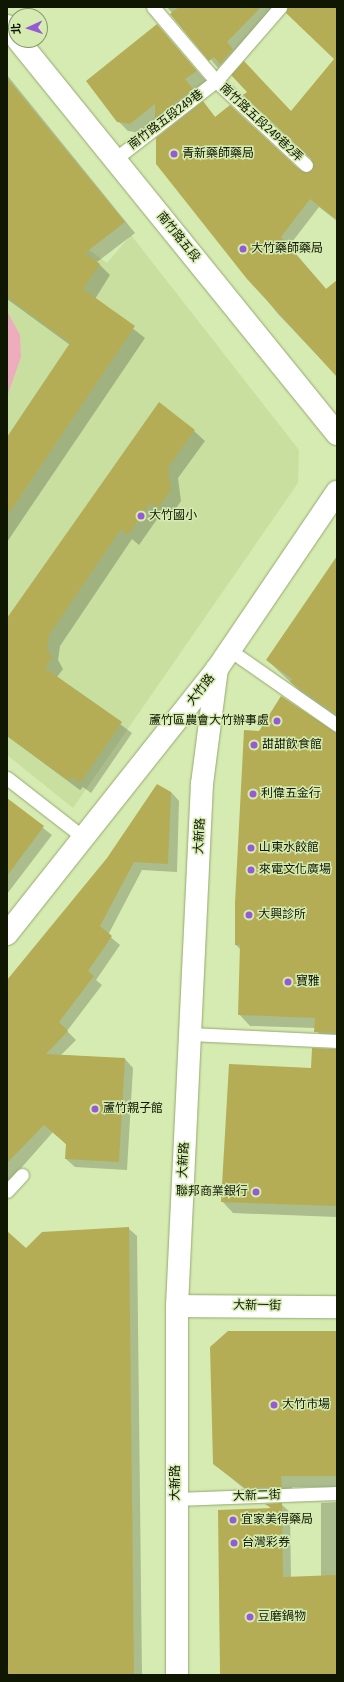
<!DOCTYPE html>
<meta charset="utf-8">
<style>
body{margin:0}
#map{position:relative;width:344px;height:1682px;overflow:hidden;background:#d6ebb1;font-family:"Roboto Condensed","Noto Sans TC",sans-serif}
div>[style]{position:absolute}
[style*='--x']{left:calc(var(--x)*1px);top:calc(var(--y)*1px);width:calc(var(--w)*1px);rotate:calc(var(--a)*1deg)}
.built>*{inset:0;background:#c8df9f}
.green>*{inset:0;background:#eeadbc}
.shadow>*{inset:0;background:#0003}
.building>*{inset:0;background:#b5ad56}
.roads{filter:drop-shadow(0 0 1px #95a871) drop-shadow(0 0 1px #95a871)}
.service>*{height:13px;margin:-6.5px;padding:0 6.5px;transform-origin:6.5px;border-radius:6.5px;background:#fff}
.minor>*{height:22px;margin:-11px;padding:0 11px;transform-origin:11px;border-radius:11px;background:#fff}
.tertiary>*{height:22px;margin:-11px;padding:0 11px;transform-origin:11px;border-radius:11px;background:#fff}
.secondary>*{height:22px;margin:-11px;padding:0 11px;transform-origin:11px;border-radius:11px;background:#fff}
.dots>*{width:11px;height:11px;translate:-50% -50%;box-sizing:border-box;border:2px solid #d6ebb1;border-radius:50%}
span{translate:-50% -50%;white-space:nowrap;text-align:center;line-height:1.15;-webkit-text-stroke:3px #d6ebb1;paint-order:stroke}
.street-label{font-size:12px;color:#0f1602}
.poi-label{font-size:12px;color:#0f1602}
.left{translate:0 -50%;text-align:left}
.right{translate:-100% -50%;text-align:right}
.frame{position:absolute;inset:0;border:8px solid #0f1602;pointer-events:none}
.north{position:absolute;left:8px;top:8px;width:40px;height:40px;box-sizing:border-box;background:#d6ebb1;border:1px solid #86966b;border-radius:50%;rotate:267deg;font-size:11px;font-weight:700;line-height:16px;text-align:center;color:#0f1602}
.north::after{content:'';display:block;margin:auto;width:14px;height:18px;background:#965bd2;clip-path:polygon(50% 0,100% 100%,50% 72%,0 100%)}
</style>
<div id="map">
<div class="built">
<div style="clip-path:polygon(7px 190px,107px 263px,131px 235px,299px 450px,298px 483px,73px 808px,7px 755px)"></div>
</div>
<div class="green">
<div style="clip-path:polygon(7px 311px,20px 335px,21px 357px,7px 397px)"></div>
</div>
<div class="shadow">
<div style="clip-path:polygon(167px 7px,277px 7px,218px 68px)"></div>
<div style="clip-path:polygon(157px 26px,206px 81px,140px 133px,128px 131px,118px 121px)"></div>
<div style="clip-path:polygon(7px 75px,135px 233px,97px 262px,110px 275px,95px 299px,145px 338px,7px 542px,7px 439px,70px 345px,7px 299px)"></div>
<div style="clip-path:polygon(337px 75px,337px 221px,319px 207px,289px 246px,327px 290px,337px 288px,337px 376px,278px 314px,157px 163px,203px 103px,216px 118px,308px 174px,315px 167px,291px 112px)"></div>
<div style="clip-path:polygon(194px 431px,205px 441px,178px 478px,181px 501px,170px 517px,160px 515px,139px 545px,132px 539px,60px 646px,58px 660px,63px 669px,57px 677px,132px 733px,91px 793px,83px 787px,80px 790px,7px 736px,7px 620px)"></div>
<div style="clip-path:polygon(337px 559px,337px 718px,302px 693px,267px 660px)"></div>
<div style="clip-path:polygon(337px 733px,337px 1043px,326px 1043px,315px 1028px,250px 1026px,239px 1014px,241px 950px,236px 945px)"></div>
<div style="clip-path:polygon(171px 792px,179px 801px,177px 872px,142px 870px,108px 935px,120px 945px,96px 980px,102px 985px,67px 1031px,76px 1040px,61px 1055px,125px 1059px,133px 1068px,127px 1170px,75px 1167px,66px 1159px,67px 1145px,53px 1132px,7px 1184px,7px 982px)"></div>
<div style="clip-path:polygon(7px 800px,52px 835px,7px 894px)"></div>
<div style="clip-path:polygon(337px 1050px,337px 1217px,233px 1213px,222px 1201px,312px 1069px)"></div>
<div style="clip-path:polygon(128px 1228px,137px 1236px,142px 1675px,7px 1675px,7px 1232px,26px 1249px)"></div>
<div style="clip-path:polygon(337px 1332px,337px 1496px,322px 1487px,292px 1487px,292px 1498px,257px 1499px,214px 1464px)"></div>
<div style="clip-path:polygon(337px 1502px,337px 1675px,221px 1675px,272px 1509px,268px 1505px,281px 1504px,290px 1512px,291px 1578px,321px 1576px,321px 1503px)"></div>
</div>
<div class="building">
<div style="clip-path:polygon(179px 7px,261px 7px,227px 42px,233px 49px,220px 64px,214px 57px,209px 61px,170px 14px)"></div>
<div style="clip-path:polygon(288px 7px,337px 7px,337px 220px,310px 199px,281px 237px,326px 289px,337px 280px,337px 377px,247px 279px,156px 164px,156px 138px,203px 101px,215px 117px,230px 105px,301px 171px,312px 170px,311px 159px,243px 95px,247px 92px,231px 75px,244px 61px,291px 111px,334px 59px,286px 13px)"></div>
<div style="clip-path:polygon(157px 24px,197px 71px,185px 79px,193px 89px,155px 118px,155px 104px,130px 124px,117px 122px,86px 81px)"></div>
<div style="clip-path:polygon(7px 78px,125px 222px,85px 253px,100px 264px,83px 289px,135px 326px,7px 516px,7px 437px,70px 343px,7px 297px)"></div>
<div style="clip-path:polygon(159px 402px,195px 430px,168px 467px,171px 490px,159px 507px,149px 504px,128px 535px,121px 529px,49px 635px,47px 648px,52px 658px,45px 668px,122px 722px,80px 783px,72px 777px,69px 781px,7px 736px,7px 618px)"></div>
<div style="clip-path:polygon(337px 556px,337px 715px,290px 682px,292px 679px,266px 660px)"></div>
<div style="clip-path:polygon(281px 696px,337px 733px,337px 1033px,314px 1032px,315px 1018px,238px 1015px,240px 945px,235px 945px,235px 903px,244px 730px,259px 731px)"></div>
<div style="clip-path:polygon(157px 784px,171px 792px,168px 864px,134px 862px,100px 926px,112px 936px,88px 971px,94px 976px,59px 1022px,68px 1031px,46px 1054px,125px 1058px,119px 1162px,65px 1159px,66px 1144px,44px 1125px,7px 1163px,7px 980px,107px 858px)"></div>
<div style="clip-path:polygon(7px 798px,44px 826px,7px 876px)"></div>
<div style="clip-path:polygon(312px 1048px,337px 1049px,337px 1206px,221px 1202px,229px 1064px,311px 1068px)"></div>
<div style="clip-path:polygon(129px 1227px,134px 1675px,7px 1675px,7px 1231px,26px 1248px,42px 1232px)"></div>
<div style="clip-path:polygon(228px 1331px,337px 1331px,337px 1476px,281px 1476px,282px 1487px,245px 1488px,213px 1464px,210px 1347px)"></div>
<div style="clip-path:polygon(282px 1503px,283px 1577px,337px 1575px,337px 1675px,220px 1675px,218px 1510px,271px 1508px,265px 1504px)"></div>
</div>
<div class="roads">
<div class="service">
<div style="--x:153;--y:7;--w:97;--a:49.6"></div>
<div style="--x:216;--y:81;--w:123;--a:43"></div>
<div style="--x:115;--y:159;--w:128;--a:-37.7"></div>
<div style="--x:216;--y:81;--w:98;--a:-49.1"></div>
<div style="--x:231;--y:651;--w:129;--a:34.9"></div>
<div style="--x:7;--y:778;--w:98;--a:37.9"></div>
<div style="--x:191;--y:1034;--w:146;--a:2.7"></div>
<div style="--x:7;--y:1191;--w:22;--a:-47"></div>
<div style="--x:176;--y:1499;--w:161;--a:-2.1"></div>
</div>
<div class="minor">
<div style="--x:177;--y:1306;--w:160;--a:0.4"></div>
</div>
<div class="tertiary">
<div style="--x:7;--y:26;--w:14;--a:51"></div>
<div style="--x:18;--y:40;--w:507;--a:51"></div>
<div style="--x:7;--y:934;--w:338;--a:-51.6"></div>
</div>
<div class="secondary">
<div style="--x:177;--y:1675;--w:369;--a:-90"></div>
<div style="--x:177;--y:1306;--w:523;--a:-87.26"></div>
<div style="--x:202;--y:784;--w:116;--a:-82.6"></div>
<div style="--x:217;--y:669;--w:214;--a:-55.9"></div>
</div>
</div>
<div class="dots">
<div style="left:174px;top:154px;background:#965bd2"></div>
<div style="left:243px;top:249px;background:#965bd2"></div>
<div style="left:141px;top:516px;background:#965bd2"></div>
<div style="left:277px;top:721px;background:#965bd2"></div>
<div style="left:254px;top:745px;background:#965bd2"></div>
<div style="left:253px;top:794px;background:#965bd2"></div>
<div style="left:251px;top:848px;background:#965bd2"></div>
<div style="left:251px;top:870px;background:#965bd2"></div>
<div style="left:249px;top:915px;background:#965bd2"></div>
<div style="left:288px;top:982px;background:#965bd2"></div>
<div style="left:95px;top:1109px;background:#965bd2"></div>
<div style="left:256px;top:1192px;background:#965bd2"></div>
<div style="left:274px;top:1405px;background:#965bd2"></div>
<div style="left:233px;top:1520px;background:#965bd2"></div>
<div style="left:234px;top:1543px;background:#965bd2"></div>
<div style="left:250px;top:1617px;background:#965bd2"></div>
</div>
<div class="street-label">
<span style="left:166px;top:120px;rotate:-37deg">南竹路五段249巷</span>
<span style="left:261px;top:123px;rotate:43deg">南竹路五段249巷2弄</span>
<span style="left:178px;top:237px;rotate:51deg">南竹路五段</span>
<span style="left:201px;top:690px;rotate:-52deg">大竹路</span>
<span style="left:200px;top:836px;rotate:-87deg">大新路</span>
<span style="left:184px;top:1160px;rotate:-87deg">大新路</span>
<span style="left:257px;top:1306px;rotate:1deg">大新一街</span>
<span style="left:176px;top:1483px;rotate:-90deg">大新路</span>
<span style="left:257px;top:1496px;rotate:-2deg">大新二街</span>
</div>
<div class="poi-label">
<span class="left" style="left:182px;top:154px">青新藥師藥局</span>
<span class="left" style="left:251px;top:249px">大竹藥師藥局</span>
<span class="left" style="left:149px;top:516px">大竹國小</span>
<span class="right" style="left:269px;top:721px">蘆竹區農會大竹辦事處</span>
<span class="left" style="left:262px;top:745px">甜甜飲食館</span>
<span class="left" style="left:261px;top:794px">利偉五金行</span>
<span class="left" style="left:259px;top:848px">山東水餃館</span>
<span class="left" style="left:259px;top:870px">來電文化廣場</span>
<span class="left" style="left:258px;top:915px">大興診所</span>
<span class="left" style="left:296px;top:982px">寶雅</span>
<span class="left" style="left:103px;top:1109px">蘆竹親子館</span>
<span class="right" style="left:248px;top:1192px">聯邦商業銀行</span>
<span class="left" style="left:282px;top:1405px">大竹市場</span>
<span class="left" style="left:241px;top:1520px">宜家美得藥局</span>
<span class="left" style="left:242px;top:1543px">台灣彩券</span>
<span class="left" style="left:258px;top:1617px">豆磨鍋物</span>
</div>
<div class="frame"></div>
<div class="north">北</div>
</div>
